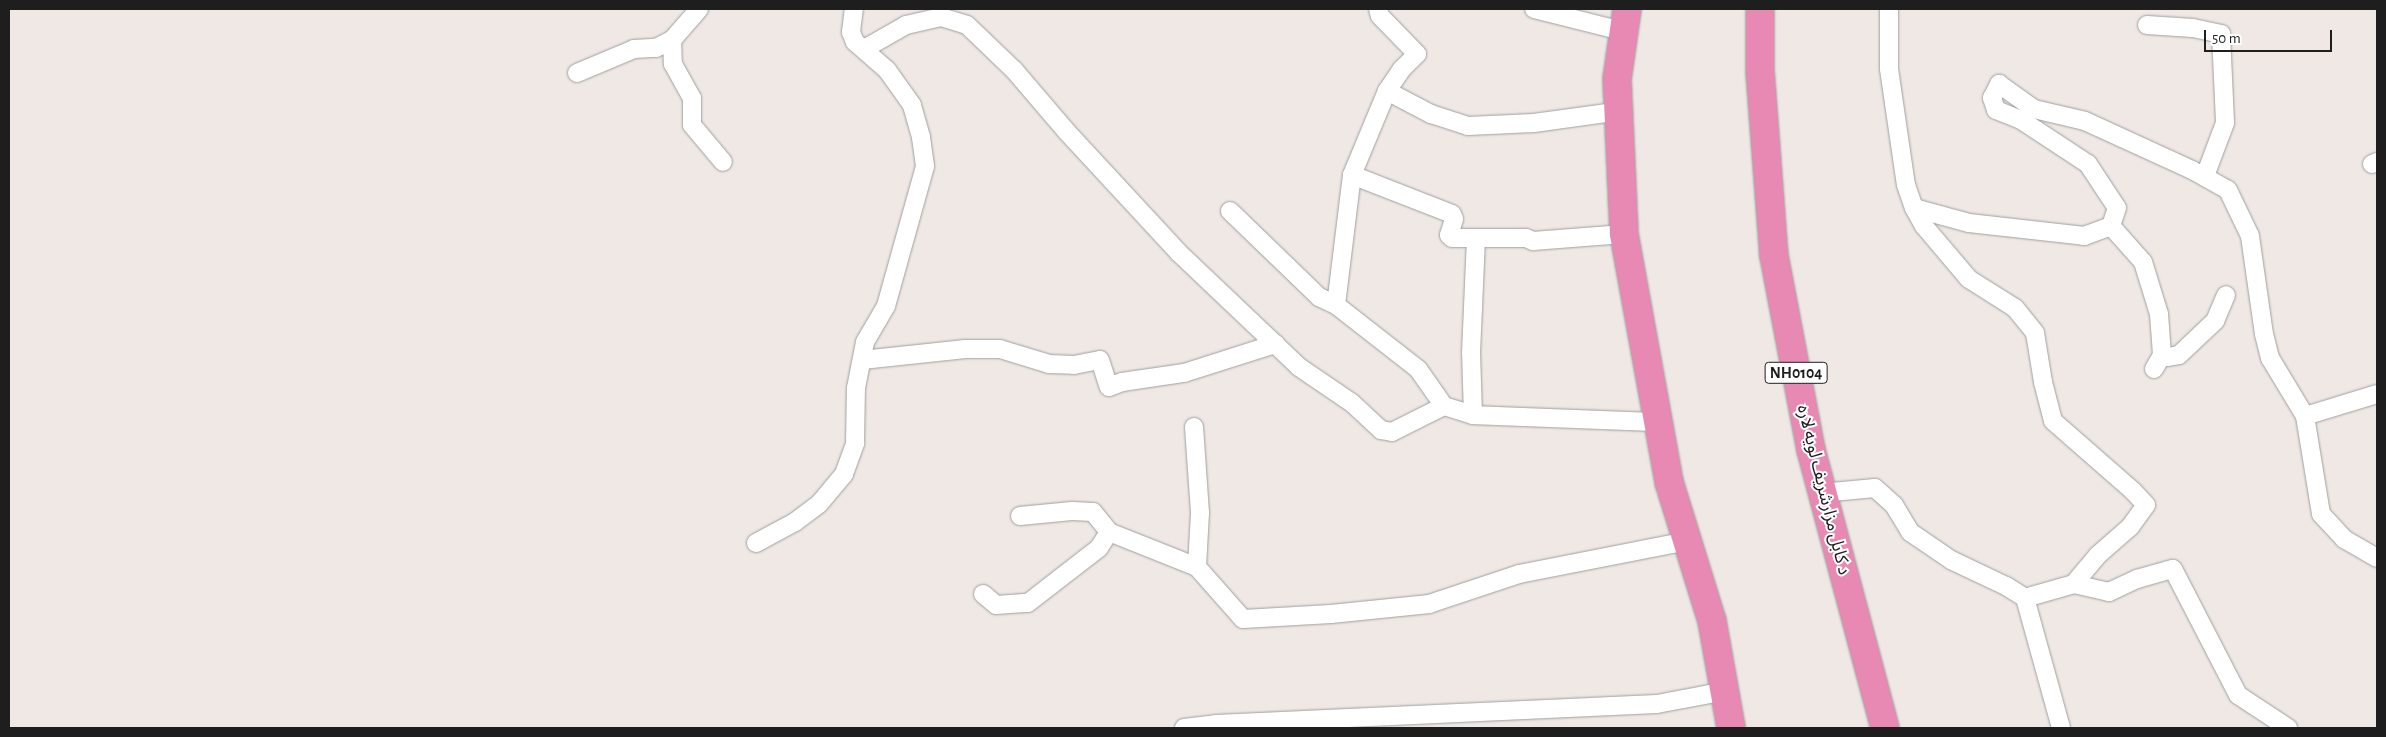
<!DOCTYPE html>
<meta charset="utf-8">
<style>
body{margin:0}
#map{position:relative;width:2386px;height:737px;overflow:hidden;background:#efe8e4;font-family:"Alegreya Sans","Noto Sans Arabic",sans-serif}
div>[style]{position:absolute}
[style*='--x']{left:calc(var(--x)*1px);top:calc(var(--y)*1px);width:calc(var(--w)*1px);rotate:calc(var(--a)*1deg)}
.roads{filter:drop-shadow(0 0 1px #9f9f9f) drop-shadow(0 0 1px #9f9f9f)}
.street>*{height:18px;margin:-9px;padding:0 9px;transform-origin:9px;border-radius:9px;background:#fff}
.highway>*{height:28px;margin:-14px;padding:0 14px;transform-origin:14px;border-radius:14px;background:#e889b3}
span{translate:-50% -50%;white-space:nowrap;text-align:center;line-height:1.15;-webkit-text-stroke:4px #fff;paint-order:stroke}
.shield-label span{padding:1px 4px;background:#fff;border:1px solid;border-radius:4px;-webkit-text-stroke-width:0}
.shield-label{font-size:16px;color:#1e1e1e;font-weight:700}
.street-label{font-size:18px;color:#1e1e1e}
.frame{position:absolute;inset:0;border:10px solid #1e1e1e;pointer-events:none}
.scale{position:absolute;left:2204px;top:30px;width:128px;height:22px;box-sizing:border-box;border:2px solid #1e1e1e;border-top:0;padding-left:6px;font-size:15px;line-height:18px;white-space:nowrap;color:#1e1e1e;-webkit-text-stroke:4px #fff;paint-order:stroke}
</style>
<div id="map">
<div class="roads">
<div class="street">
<div style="--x:1534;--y:9;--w:91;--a:14"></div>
<div style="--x:1889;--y:9;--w:60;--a:90"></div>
<div style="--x:1889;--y:69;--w:117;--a:81.7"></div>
<div style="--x:1906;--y:185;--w:24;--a:71"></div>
<div style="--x:1914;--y:208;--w:21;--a:61"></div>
<div style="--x:1924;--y:226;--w:70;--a:49.7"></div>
<div style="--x:1969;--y:279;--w:54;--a:32.2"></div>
<div style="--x:2015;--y:308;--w:32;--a:51"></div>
<div style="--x:2035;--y:333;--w:50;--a:80.7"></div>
<div style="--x:2043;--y:382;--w:40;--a:75.6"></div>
<div style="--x:2053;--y:421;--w:106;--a:41.2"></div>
<div style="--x:2133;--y:491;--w:19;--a:47"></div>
<div style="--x:2146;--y:505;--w:27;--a:126"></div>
<div style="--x:2130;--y:527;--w:43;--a:138.8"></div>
<div style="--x:2098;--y:555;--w:38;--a:130"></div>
<div style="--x:2074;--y:584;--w:51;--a:164.1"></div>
<div style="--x:2147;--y:25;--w:46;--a:3.7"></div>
<div style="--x:2193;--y:28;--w:29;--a:12"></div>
<div style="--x:2221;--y:34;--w:89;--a:87.4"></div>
<div style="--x:2225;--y:123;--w:57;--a:110.7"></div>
<div style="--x:672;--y:40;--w:24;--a:88"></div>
<div style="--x:673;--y:64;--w:39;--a:61"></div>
<div style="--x:692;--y:98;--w:27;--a:90"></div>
<div style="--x:692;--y:125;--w:48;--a:50"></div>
<div style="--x:864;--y:49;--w:48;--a:-29.7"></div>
<div style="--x:906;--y:25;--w:36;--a:-13"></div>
<div style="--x:941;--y:17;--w:27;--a:17"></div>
<div style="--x:967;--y:25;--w:65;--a:43.8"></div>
<div style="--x:1014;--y:70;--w:82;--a:49.5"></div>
<div style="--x:1067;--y:132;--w:163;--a:47.2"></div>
<div style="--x:1178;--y:252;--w:167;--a:43.5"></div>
<div style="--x:1299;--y:367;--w:64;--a:34.2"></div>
<div style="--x:1352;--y:403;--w:40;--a:43"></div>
<div style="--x:1381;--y:430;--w:11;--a:10"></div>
<div style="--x:1392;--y:432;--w:58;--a:-26.6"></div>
<div style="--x:577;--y:73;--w:62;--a:-22.8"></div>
<div style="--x:634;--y:49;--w:22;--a:-3"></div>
<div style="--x:656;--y:48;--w:18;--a:-27"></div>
<div style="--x:672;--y:40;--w:41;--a:-48.9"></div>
<div style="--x:1387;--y:91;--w:50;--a:27.6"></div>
<div style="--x:1431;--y:114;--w:39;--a:18"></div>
<div style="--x:1468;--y:126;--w:66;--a:-2.6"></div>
<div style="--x:1534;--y:123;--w:87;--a:-7.9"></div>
<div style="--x:2372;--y:164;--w:5;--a:-22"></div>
<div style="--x:1352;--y:175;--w:107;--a:21.3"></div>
<div style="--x:1452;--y:214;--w:5;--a:68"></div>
<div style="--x:1454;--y:219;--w:17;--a:107"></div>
<div style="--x:1449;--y:235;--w:4;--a:45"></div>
<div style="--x:1452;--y:238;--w:74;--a:0"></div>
<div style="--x:1526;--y:238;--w:8;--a:23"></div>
<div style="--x:1533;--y:241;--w:91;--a:-4.4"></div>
<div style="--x:1914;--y:208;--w:57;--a:15.3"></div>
<div style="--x:1969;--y:223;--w:116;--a:6.4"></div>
<div style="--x:2084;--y:236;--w:29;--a:-20"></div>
<div style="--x:2111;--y:226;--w:19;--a:-72"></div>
<div style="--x:2117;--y:208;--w:53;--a:-123.4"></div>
<div style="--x:2088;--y:164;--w:80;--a:-146.7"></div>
<div style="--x:2021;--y:120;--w:27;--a:-158"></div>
<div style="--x:1996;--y:110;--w:13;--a:-108"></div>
<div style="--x:1992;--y:98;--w:16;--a:-63"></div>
<div style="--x:1999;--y:84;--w:43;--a:35.5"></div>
<div style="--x:2034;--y:109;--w:52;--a:13.2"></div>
<div style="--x:2085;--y:121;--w:118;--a:24.6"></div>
<div style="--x:2192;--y:170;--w:41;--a:29.1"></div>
<div style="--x:2228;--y:190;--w:51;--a:64.4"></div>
<div style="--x:2250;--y:236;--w:99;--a:81.9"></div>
<div style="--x:2264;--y:334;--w:25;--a:76"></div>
<div style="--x:2270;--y:358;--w:68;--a:58.9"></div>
<div style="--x:2305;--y:416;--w:99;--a:80.7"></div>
<div style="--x:2321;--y:514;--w:34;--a:47"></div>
<div style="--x:2344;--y:539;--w:38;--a:30"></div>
<div style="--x:1230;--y:211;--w:124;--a:44"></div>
<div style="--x:1319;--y:297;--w:19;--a:25"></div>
<div style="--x:1336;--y:305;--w:104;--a:38"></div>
<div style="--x:1418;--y:369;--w:45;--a:54.9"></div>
<div style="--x:1444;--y:406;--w:30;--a:17"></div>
<div style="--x:1473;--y:415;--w:185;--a:2.2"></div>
<div style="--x:2111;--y:226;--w:48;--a:48.4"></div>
<div style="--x:2143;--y:262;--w:54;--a:72.9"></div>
<div style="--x:2159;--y:314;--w:41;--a:85.8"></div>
<div style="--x:2162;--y:355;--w:6;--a:18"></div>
<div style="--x:2168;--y:357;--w:11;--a:-10"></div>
<div style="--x:2179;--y:355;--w:50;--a:-43.4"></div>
<div style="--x:2215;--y:321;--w:28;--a:-67"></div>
<div style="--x:1336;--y:305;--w:131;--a:-83"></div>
<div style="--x:1352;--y:175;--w:91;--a:-67.4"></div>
<div style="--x:1387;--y:91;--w:27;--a:-56"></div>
<div style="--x:1402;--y:69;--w:21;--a:-45"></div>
<div style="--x:1417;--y:54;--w:53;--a:-134.2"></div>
<div style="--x:1380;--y:16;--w:7;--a:-106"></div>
<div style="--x:862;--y:360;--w:104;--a:-6.1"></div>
<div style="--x:965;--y:349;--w:35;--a:0"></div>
<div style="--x:1000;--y:349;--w:51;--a:17"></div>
<div style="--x:1049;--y:364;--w:25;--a:2"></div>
<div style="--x:1074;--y:365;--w:26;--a:-11"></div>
<div style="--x:1100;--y:360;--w:28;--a:72"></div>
<div style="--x:1109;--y:387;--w:14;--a:-21"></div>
<div style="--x:1122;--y:382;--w:63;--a:-8.3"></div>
<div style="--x:1184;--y:373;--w:96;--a:-17.7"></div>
<div style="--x:2154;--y:369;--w:16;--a:-60"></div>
<div style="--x:1473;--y:415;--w:62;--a:-91.8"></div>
<div style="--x:1471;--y:353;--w:115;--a:-87.5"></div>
<div style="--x:2305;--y:416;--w:75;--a:-17"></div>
<div style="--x:1194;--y:427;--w:86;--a:86"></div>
<div style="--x:1200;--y:513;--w:54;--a:93.2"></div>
<div style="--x:1821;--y:493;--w:54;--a:-5.3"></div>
<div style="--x:1875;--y:488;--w:25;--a:42"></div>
<div style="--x:1894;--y:505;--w:31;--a:59"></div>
<div style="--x:1910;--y:532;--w:50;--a:34.3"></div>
<div style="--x:1951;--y:560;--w:61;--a:25.3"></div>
<div style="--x:2006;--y:586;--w:22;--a:32"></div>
<div style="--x:2025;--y:598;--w:135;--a:74.5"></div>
<div style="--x:1020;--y:516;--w:52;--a:-5.5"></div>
<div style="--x:1072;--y:511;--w:21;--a:3"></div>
<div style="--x:1093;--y:512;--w:26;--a:51"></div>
<div style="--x:1109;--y:532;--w:95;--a:21.7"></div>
<div style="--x:1197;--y:567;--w:69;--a:48.5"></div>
<div style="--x:1243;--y:619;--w:88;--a:-3.3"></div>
<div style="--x:1331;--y:614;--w:99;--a:-5.8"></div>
<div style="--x:1429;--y:604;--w:95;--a:-18.4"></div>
<div style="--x:1519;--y:574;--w:171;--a:-11.1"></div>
<div style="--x:756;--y:543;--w:44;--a:-28.3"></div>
<div style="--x:795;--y:522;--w:30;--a:-37"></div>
<div style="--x:819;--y:504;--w:39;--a:-50"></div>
<div style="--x:844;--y:474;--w:33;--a:-70"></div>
<div style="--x:855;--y:443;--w:55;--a:-89"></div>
<div style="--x:856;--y:388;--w:47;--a:-78.9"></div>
<div style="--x:865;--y:342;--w:42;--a:-59.7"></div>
<div style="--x:886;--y:306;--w:145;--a:-74.4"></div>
<div style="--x:925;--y:166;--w:29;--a:-98"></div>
<div style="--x:921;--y:137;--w:33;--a:-106"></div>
<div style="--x:912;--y:105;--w:43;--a:-125.5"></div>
<div style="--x:887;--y:70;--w:43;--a:-138.8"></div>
<div style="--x:855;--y:42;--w:11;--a:-112"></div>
<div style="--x:851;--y:32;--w:23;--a:-83"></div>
<div style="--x:2074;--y:584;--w:36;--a:13"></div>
<div style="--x:2109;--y:592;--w:31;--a:-25"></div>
<div style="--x:2137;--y:579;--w:37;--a:-16"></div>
<div style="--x:2173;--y:569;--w:142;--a:62.7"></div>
<div style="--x:2238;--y:695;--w:60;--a:33.4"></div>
<div style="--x:983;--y:594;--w:17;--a:40"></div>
<div style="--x:996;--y:605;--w:32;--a:-4"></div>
<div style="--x:1028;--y:603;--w:90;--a:-37.8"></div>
<div style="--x:1099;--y:548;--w:19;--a:-58"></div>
<div style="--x:1184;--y:728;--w:32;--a:-7"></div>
<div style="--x:1216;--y:724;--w:441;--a:-2.6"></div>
<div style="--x:1657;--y:704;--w:69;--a:-10.8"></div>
</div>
<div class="highway">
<div style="--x:1627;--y:9;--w:71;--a:98.1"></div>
<div style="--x:1617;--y:79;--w:155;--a:87.4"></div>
<div style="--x:1624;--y:234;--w:252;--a:79.7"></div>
<div style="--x:1669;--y:482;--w:145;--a:72.8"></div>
<div style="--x:1712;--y:621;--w:109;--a:79.9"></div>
<div style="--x:1760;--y:9;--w:62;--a:90"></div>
<div style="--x:1760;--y:71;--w:186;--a:85.7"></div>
<div style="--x:1774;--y:256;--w:197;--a:79.2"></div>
<div style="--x:1811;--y:450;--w:288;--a:75.1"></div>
</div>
</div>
<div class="shield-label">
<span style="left:1796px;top:373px">NH0104</span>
</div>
<div class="street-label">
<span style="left:1823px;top:490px;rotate:76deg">د کابل مزارشریف لویه لاره</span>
</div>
<div class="frame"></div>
<div class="scale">50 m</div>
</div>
